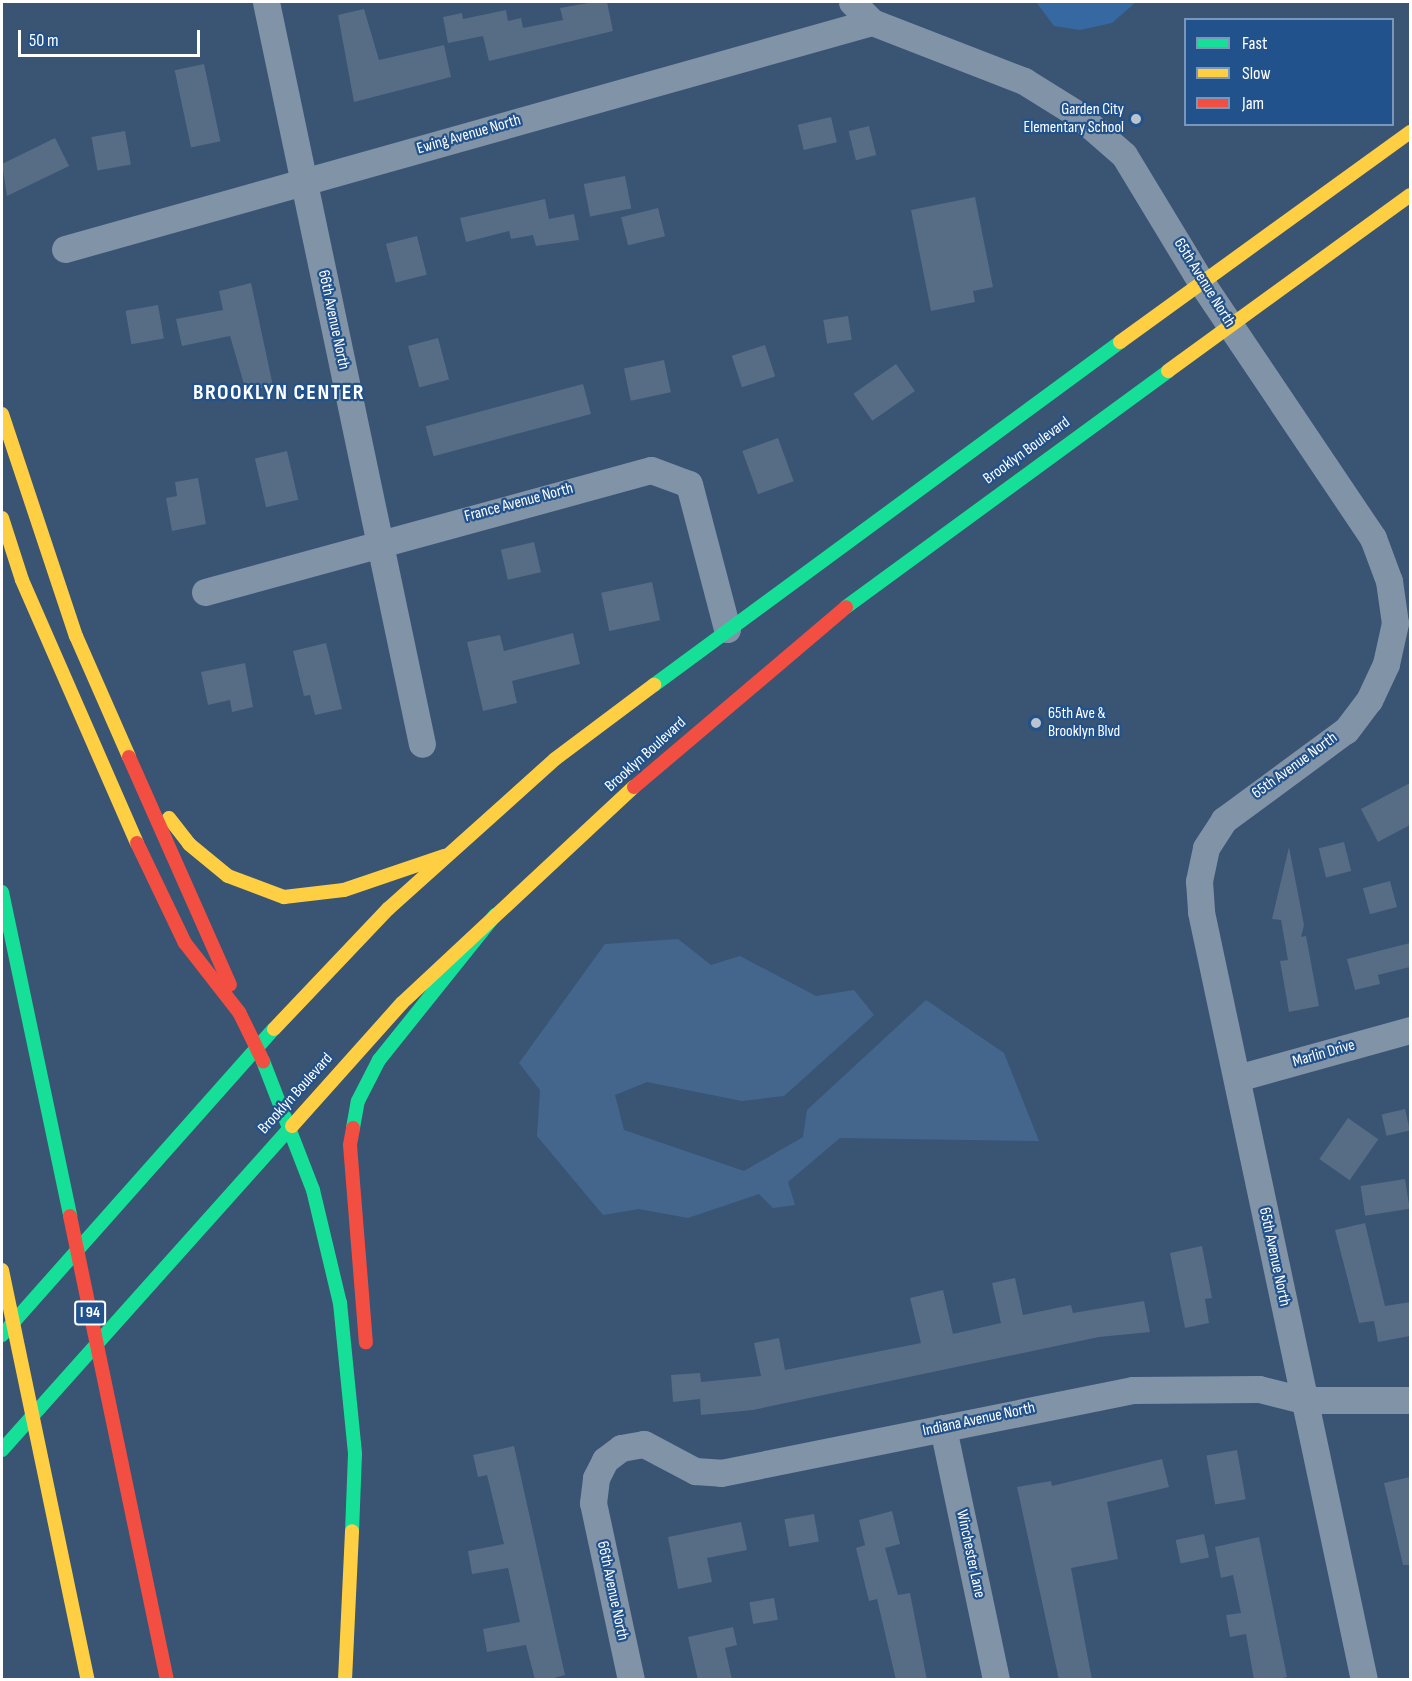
<!DOCTYPE html>
<style>
body{margin:0}
#map{position:relative;width:1412px;height:1681px;overflow:hidden;background:#3a5473;font-family:"Sofia Sans Condensed",sans-serif}
div>[style]{position:absolute}
[style*='--x']{left:calc(var(--x)*1px);top:calc(var(--y)*1px);width:calc(var(--w)*1px);rotate:calc(var(--a)*1deg)}
.green>*{inset:0;background:#3669a1}
.water>*{inset:0;background:#44668d}
.building>*{inset:0;background:#576c85;transform-origin:0 0}
.street>*{height:27px;margin:-13.5px;padding:0 13.5px;transform-origin:13.5px;border-radius:13.5px;background:#8193a7}
.fast>*{height:14px;margin:-7px;padding:0 7px;transform-origin:7px;border-radius:7px;background:#16e098}
.slow>*{height:14px;margin:-7px;padding:0 7px;transform-origin:7px;border-radius:7px;background:#ffcf43}
.jam>*{height:14px;margin:-7px;padding:0 7px;transform-origin:7px;border-radius:7px;background:#f24e42}
.dots>*{width:16px;height:16px;translate:-50% -50%;box-sizing:border-box;border:3px solid #22528b;border-radius:50%}
span{translate:-50% -50%;white-space:nowrap;text-align:center;line-height:1.15;-webkit-text-stroke:4.5px #22528b;paint-order:stroke}
.shield-label span{padding:2px 4px;background:#22528b;border:2px solid;border-radius:4px;-webkit-text-stroke-width:0}
.shield-label{font-size:15px;color:#fff;font-weight:700}
.poi-label{font-size:16px;color:#fff}
.right{translate:-100% -50%;text-align:right}
.left{translate:0 -50%;text-align:left}
.street-label{font-size:16px;color:#fff}
.district-label{font-size:22px;color:#fff;font-weight:700;letter-spacing:1.5px}
.frame{position:absolute;inset:0;border:3px solid #fff;pointer-events:none}
.legend{position:absolute;left:1184px;top:18px;width:210px;height:108px;box-sizing:border-box;background:#22528b;border:2px solid #7a97b9;margin:0;padding:8px 10px;list-style:none;font-size:18px;color:#fff}
.legend li{display:flex;align-items:center;gap:12px;height:30px}
.legend b{width:30px;border:2px solid #7a97b9}
.scale{position:absolute;left:18px;top:30px;width:182px;height:27px;box-sizing:border-box;border:3px solid #fff;border-top:0;padding-left:8px;font-size:18px;line-height:21px;white-space:nowrap;color:#fff;-webkit-text-stroke:4px #22528b;paint-order:stroke}
</style>
<div id="map">
<div class="green">
<div style="clip-path:polygon(1036px 2px,1136px 2px,1112px 23px,1080px 30px,1054px 26px)"></div>
</div>
<div class="water">
<div style="clip-path:polygon(678px 939px,711px 965px,740px 956px,816px 996px,854px 990px,874px 1015px,784px 1096px,742px 1101px,647px 1082px,615px 1095px,624px 1130px,744px 1171px,803px 1137px,807px 1110px,926px 1000px,1004px 1053px,1039px 1141px,840px 1138px,788px 1182px,795px 1205px,773px 1208px,759px 1194px,688px 1218px,639px 1209px,603px 1215px,537px 1136px,540px 1090px,519px 1063px,605px 944px)"></div>
</div>
<div class="building">
<div style="clip-path:polygon(594px 2px,607px 2px,613px 31px,489px 61px,483px 36px,448px 43px,443px 17px,462px 13px,463px 19px,506px 10px,508px 21px,521px 18px,523px 28px,563px 20px,560px 8px)"></div>
<div style="clip-path:polygon(364px 9px,379px 60px,444px 45px,451px 77px,354px 102px,338px 15px)"></div>
<div style="left:204px;top:64px;width:79px;height:30px;rotate:78deg"></div>
<div style="left:831px;top:117px;width:26px;height:34px;rotate:77deg"></div>
<div style="left:869px;top:126px;width:30px;height:21px;rotate:76deg"></div>
<div style="left:125px;top:131px;width:34px;height:34px;rotate:80deg"></div>
<div style="clip-path:polygon(55px 138px,69px 166px,7px 196px,2px 164px)"></div>
<div style="left:625px;top:176px;width:33px;height:42px;rotate:79deg"></div>
<div style="clip-path:polygon(975px 197px,993px 287px,973px 291px,975px 302px,931px 311px,911px 210px)"></div>
<div style="clip-path:polygon(545px 199px,549px 219px,574px 214px,579px 240px,536px 246px,533px 235px,511px 239px,509px 231px,466px 242px,460px 218px)"></div>
<div style="left:658px;top:208px;width:29px;height:38px;rotate:76deg"></div>
<div style="left:417px;top:236px;width:40px;height:32px;rotate:76deg"></div>
<div style="clip-path:polygon(251px 283px,273px 386px,246px 391px,230px 336px,182px 346px,176px 319px,223px 310px,219px 291px)"></div>
<div style="left:158px;top:305px;width:34px;height:33px;rotate:80deg"></div>
<div style="left:848px;top:316px;width:24px;height:25px;rotate:81deg"></div>
<div style="left:438px;top:338px;width:43px;height:31px;rotate:75deg"></div>
<div style="left:765px;top:345px;width:33px;height:35px;rotate:72deg"></div>
<div style="left:664px;top:360px;width:33px;height:41px;rotate:78deg"></div>
<div style="left:896px;top:364px;width:33px;height:52px;rotate:55deg"></div>
<div style="left:583px;top:384px;width:31px;height:163px;rotate:75deg"></div>
<div style="left:778px;top:438px;width:46px;height:38px;rotate:70deg"></div>
<div style="left:287px;top:451px;width:50px;height:33px;rotate:77deg"></div>
<div style="clip-path:polygon(198px 478px,206px 524px,172px 531px,166px 498px,177px 496px,175px 482px)"></div>
<div style="left:534px;top:542px;width:31px;height:34px;rotate:77deg"></div>
<div style="left:652px;top:582px;width:39px;height:52px;rotate:78deg"></div>
<div style="clip-path:polygon(573px 633px,580px 664px,512px 681px,517px 703px,483px 711px,467px 642px,500px 635px,504px 651px)"></div>
<div style="clip-path:polygon(326px 643px,342px 709px,315px 715px,310px 695px,304px 696px,293px 651px)"></div>
<div style="clip-path:polygon(245px 663px,253px 707px,232px 712px,230px 700px,208px 705px,201px 672px)"></div>
<div style="clip-path:polygon(1410px 783px,1410px 825px,1378px 842px,1361px 809px)"></div>
<div style="left:1344px;top:842px;width:30px;height:26px;rotate:76deg"></div>
<div style="clip-path:polygon(1289px 847px,1304px 925px,1301px 937px,1306px 936px,1319px 1006px,1289px 1012px,1280px 961px,1288px 960px,1281px 920px,1272px 919px)"></div>
<div style="left:1390px;top:881px;width:27px;height:28px;rotate:75deg"></div>
<div style="clip-path:polygon(1410px 943px,1410px 967px,1378px 975px,1380px 984px,1355px 990px,1347px 959px)"></div>
<div style="left:1405px;top:1109px;width:22px;height:24px;rotate:77deg"></div>
<div style="left:1348px;top:1118px;width:37px;height:50px;rotate:35deg"></div>
<div style="left:1405px;top:1179px;width:30px;height:45px;rotate:81deg"></div>
<div style="clip-path:polygon(1365px 1223px,1385px 1306px,1410px 1302px,1410px 1336px,1378px 1342px,1374px 1321px,1359px 1323px,1335px 1230px)"></div>
<div style="clip-path:polygon(1202px 1246px,1212px 1298px,1205px 1299px,1209px 1323px,1185px 1328px,1170px 1253px)"></div>
<div style="clip-path:polygon(1015px 1278px,1023px 1315px,1071px 1305px,1073px 1313px,1144px 1301px,1150px 1332px,1099px 1337px,753px 1410px,701px 1415px,700px 1399px,673px 1402px,671px 1375px,700px 1373px,701px 1382px,761px 1376px,754px 1343px,779px 1338px,785px 1370px,921px 1343px,910px 1298px,943px 1290px,953px 1334px,1001px 1323px,992px 1283px)"></div>
<div style="clip-path:polygon(514px 1446px,565px 1675px,546px 1680px,535px 1680px,526px 1645px,487px 1652px,483px 1629px,520px 1622px,508px 1568px,472px 1574px,468px 1551px,504px 1544px,487px 1475px,478px 1477px,473px 1455px)"></div>
<div style="left:1237px;top:1450px;width:50px;height:31px;rotate:80deg"></div>
<div style="clip-path:polygon(1162px 1459px,1169px 1487px,1107px 1502px,1118px 1559px,1071px 1568px,1092px 1680px,1059px 1680px,1017px 1487px,1051px 1481px,1052px 1486px)"></div>
<div style="clip-path:polygon(1410px 1477px,1410px 1565px,1403px 1565px,1384px 1483px)"></div>
<div style="clip-path:polygon(892px 1511px,900px 1544px,885px 1548px,898px 1595px,910px 1593px,927px 1680px,896px 1680px,877px 1599px,869px 1601px,856px 1548px,865px 1545px,859px 1520px)"></div>
<div style="left:814px;top:1514px;width:28px;height:30px;rotate:80deg"></div>
<div style="clip-path:polygon(741px 1522px,747px 1550px,707px 1558px,712px 1582px,678px 1589px,668px 1537px)"></div>
<div style="left:1204px;top:1534px;width:24px;height:29px;rotate:78deg"></div>
<div style="clip-path:polygon(1259px 1537px,1287px 1677px,1273px 1680px,1254px 1680px,1246px 1634px,1230px 1637px,1226px 1615px,1241px 1613px,1233px 1575px,1221px 1578px,1215px 1547px)"></div>
<div style="left:774px;top:1598px;width:22px;height:25px;rotate:80deg"></div>
<div style="clip-path:polygon(733px 1627px,737px 1645px,725px 1648px,732px 1680px,698px 1680px,688px 1637px)"></div>
</div>
<div class="street">
<div style="--x:266;--y:2;--w:758;--a:78.13"></div>
<div style="--x:852;--y:2;--w:28;--a:45"></div>
<div style="--x:872;--y:22;--w:163;--a:21.2"></div>
<div style="--x:1024;--y:81;--w:62;--a:31.9"></div>
<div style="--x:1077;--y:114;--w:62;--a:41.1"></div>
<div style="--x:1124;--y:155;--w:149;--a:58.8"></div>
<div style="--x:1201;--y:282;--w:308;--a:56.1"></div>
<div style="--x:1373;--y:538;--w:46;--a:69.6"></div>
<div style="--x:1389;--y:581;--w:42;--a:81.9"></div>
<div style="--x:1395;--y:623;--w:42;--a:102.4"></div>
<div style="--x:1386;--y:664;--w:40;--a:115"></div>
<div style="--x:1369;--y:700;--w:38;--a:127"></div>
<div style="--x:1346;--y:730;--w:152;--a:143.6"></div>
<div style="--x:1224;--y:820;--w:33;--a:123"></div>
<div style="--x:1206;--y:848;--w:34;--a:102"></div>
<div style="--x:1199;--y:881;--w:31;--a:86"></div>
<div style="--x:1201;--y:912;--w:785;--a:78.02"></div>
<div style="--x:65;--y:249;--w:838;--a:-15.71"></div>
<div style="--x:205;--y:592;--w:462;--a:-15.3"></div>
<div style="--x:651;--y:470;--w:40;--a:20.2"></div>
<div style="--x:689;--y:484;--w:150;--a:75.3"></div>
<div style="--x:1237;--y:1078;--w:180;--a:-15.5"></div>
<div style="--x:943;--y:1428;--w:258;--a:78.1"></div>
<div style="--x:631;--y:1680;--w:181;--a:-102.1"></div>
<div style="--x:593;--y:1503;--w:25;--a:-83"></div>
<div style="--x:596;--y:1478;--w:20;--a:-63"></div>
<div style="--x:605;--y:1460;--w:20;--a:-37"></div>
<div style="--x:621;--y:1448;--w:23;--a:-10"></div>
<div style="--x:644;--y:1444;--w:58;--a:27.9"></div>
<div style="--x:695;--y:1471;--w:26;--a:4"></div>
<div style="--x:721;--y:1473;--w:420;--a:-11.4"></div>
<div style="--x:1133;--y:1390;--w:126;--a:-0.5"></div>
<div style="--x:1259;--y:1389;--w:45;--a:14"></div>
<div style="--x:1303;--y:1400;--w:107;--a:0"></div>
</div>
<div class="fast">
<div style="--x:846;--y:607;--w:399;--a:-36.2"></div>
<div style="--x:654;--y:685;--w:579;--a:-36.35"></div>
<div style="--x:2;--y:892;--w:331;--a:78.1"></div>
<div style="--x:263;--y:1061;--w:138;--a:68.8"></div>
<div style="--x:313;--y:1190;--w:116;--a:76.6"></div>
<div style="--x:340;--y:1303;--w:152;--a:84.3"></div>
<div style="--x:355;--y:1454;--w:77;--a:92.2"></div>
<div style="--x:353;--y:1128;--w:27;--a:-80"></div>
<div style="--x:358;--y:1101;--w:46;--a:-62.9"></div>
<div style="--x:379;--y:1060;--w:186;--a:-51.3"></div>
<div style="--x:2;--y:1335;--w:409;--a:-48.4"></div>
<div style="--x:2;--y:1450;--w:435;--a:-48.2"></div>
</div>
<div class="slow">
<div style="--x:1120;--y:342;--w:358;--a:-35.9"></div>
<div style="--x:1168;--y:371;--w:299;--a:-36"></div>
<div style="--x:2;--y:414;--w:234;--a:71.6"></div>
<div style="--x:76;--y:636;--w:132;--a:66.3"></div>
<div style="--x:2;--y:518;--w:65;--a:72.1"></div>
<div style="--x:22;--y:580;--w:287;--a:66.4"></div>
<div style="--x:169;--y:818;--w:33;--a:52"></div>
<div style="--x:189;--y:844;--w:50;--a:39.4"></div>
<div style="--x:228;--y:876;--w:60;--a:20.6"></div>
<div style="--x:284;--y:897;--w:60;--a:-6.7"></div>
<div style="--x:344;--y:890;--w:106;--a:-18.8"></div>
<div style="--x:274;--y:1029;--w:166;--a:-46.5"></div>
<div style="--x:388;--y:909;--w:224;--a:-41.9"></div>
<div style="--x:555;--y:759;--w:124;--a:-36.8"></div>
<div style="--x:292;--y:1126;--w:165;--a:-48.2"></div>
<div style="--x:402;--y:1003;--w:317;--a:-43"></div>
<div style="--x:2;--y:1270;--w:419;--a:78.2"></div>
<div style="--x:345;--y:1680;--w:149;--a:-87.3"></div>
</div>
<div class="jam">
<div style="--x:129;--y:757;--w:249;--a:66.1"></div>
<div style="--x:634;--y:787;--w:278;--a:-40.3"></div>
<div style="--x:137;--y:843;--w:111;--a:64.4"></div>
<div style="--x:185;--y:943;--w:88;--a:52"></div>
<div style="--x:239;--y:1012;--w:55;--a:63.9"></div>
<div style="--x:353;--y:1128;--w:17;--a:100"></div>
<div style="--x:350;--y:1145;--w:198;--a:85.4"></div>
<div style="--x:70;--y:1216;--w:474;--a:78.2"></div>
</div>
<div class="dots">
<div style="left:1136px;top:119px;background:#bac3ce"></div>
<div style="left:1036px;top:723px;background:#bac3ce"></div>
</div>
<div class="shield-label">
<span style="left:90px;top:1313px">I 94</span>
</div>
<div class="poi-label">
<span class="right" style="left:1124px;top:119px">Garden City<br>Elementary School</span>
<span class="left" style="left:1048px;top:723px">65th Ave &amp;<br>Brooklyn Blvd</span>
</div>
<div class="street-label">
<span style="left:469px;top:135px;rotate:-16deg">Ewing Avenue North</span>
<span style="left:1204px;top:283px;rotate:58deg">65th Avenue North</span>
<span style="left:333px;top:320px;rotate:78deg">66th Avenue North</span>
<span style="left:1027px;top:451px;rotate:-36deg">Brooklyn Boulevard</span>
<span style="left:519px;top:503px;rotate:-15deg">France Avenue North</span>
<span style="left:646px;top:755px;rotate:-42deg">Brooklyn Boulevard</span>
<span style="left:1295px;top:766px;rotate:-36deg">65th Avenue North</span>
<span style="left:1324px;top:1054px;rotate:-16deg">Marlin Drive</span>
<span style="left:296px;top:1094px;rotate:-48deg">Brooklyn Boulevard</span>
<span style="left:1274px;top:1257px;rotate:78deg">65th Avenue North</span>
<span style="left:979px;top:1420px;rotate:-12deg">Indiana Avenue North</span>
<span style="left:970px;top:1554px;rotate:78deg">Winchester Lane</span>
<span style="left:612px;top:1591px;rotate:78deg">66th Avenue North</span>
</div>
<div class="district-label">
<span style="left:279px;top:393px">BROOKLYN CENTER</span>
</div>
<div class="frame"></div>
<ul class="legend">
<li><b style="height:8px;background:#16e098"></b>Fast</li>
<li><b style="height:8px;background:#ffcf43"></b>Slow</li>
<li><b style="height:8px;background:#f24e42"></b>Jam</li>
</ul>
<div class="scale">50 m</div>
</div>
